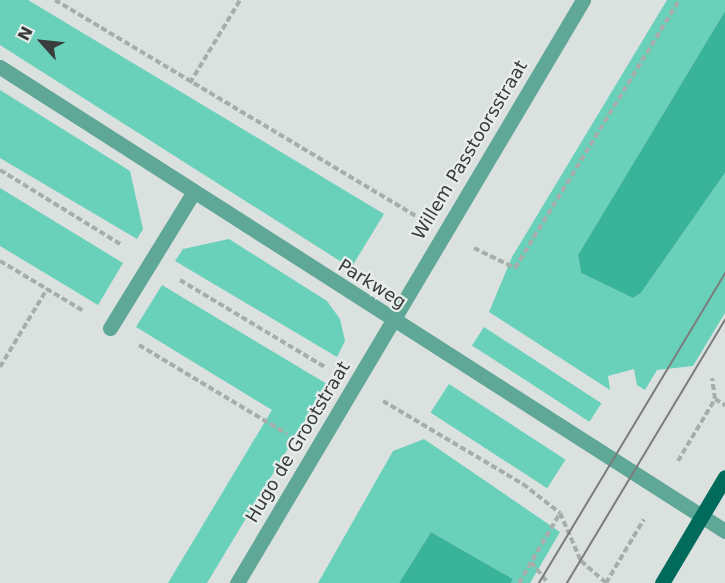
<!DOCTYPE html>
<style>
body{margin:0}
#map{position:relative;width:725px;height:583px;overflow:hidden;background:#dae1df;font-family:"DejaVu Sans",sans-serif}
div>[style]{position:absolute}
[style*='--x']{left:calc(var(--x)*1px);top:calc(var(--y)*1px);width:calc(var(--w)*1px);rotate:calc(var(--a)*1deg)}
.green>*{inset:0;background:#69d1ba;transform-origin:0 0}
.water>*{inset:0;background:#3ab39b}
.path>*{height:4px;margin-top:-2px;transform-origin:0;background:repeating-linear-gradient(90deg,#a7adab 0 6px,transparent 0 9px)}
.minor>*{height:15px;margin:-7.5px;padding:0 7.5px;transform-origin:7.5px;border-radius:7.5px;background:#5fa796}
.major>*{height:15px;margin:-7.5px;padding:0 7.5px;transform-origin:7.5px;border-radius:7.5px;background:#006b5a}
.tram>*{height:1.5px;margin:-0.75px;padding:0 0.75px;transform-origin:0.75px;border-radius:0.75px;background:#797d7c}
span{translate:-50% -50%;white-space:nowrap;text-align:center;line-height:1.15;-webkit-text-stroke:4.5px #e7eeec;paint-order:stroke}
.street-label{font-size:18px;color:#393c3b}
.north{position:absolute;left:12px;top:12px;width:60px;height:60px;-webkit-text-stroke:4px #e7eeec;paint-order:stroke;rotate:297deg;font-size:16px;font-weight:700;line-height:24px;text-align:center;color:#393c3b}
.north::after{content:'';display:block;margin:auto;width:21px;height:27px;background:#393c3b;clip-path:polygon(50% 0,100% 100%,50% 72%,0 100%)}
</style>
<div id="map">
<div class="green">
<div style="clip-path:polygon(0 0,28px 0,384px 214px,351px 268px,0 45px)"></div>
<div style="clip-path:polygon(667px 0,725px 0,725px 11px,578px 255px,581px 273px,633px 298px,641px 293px,725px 173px,725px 313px,693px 366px,657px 370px,645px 390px,637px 385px,634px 369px,608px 376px,610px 390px,489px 312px,512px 257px)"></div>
<div style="clip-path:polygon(0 90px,130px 171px,143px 229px,137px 239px,0 158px)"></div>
<div style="clip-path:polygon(0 188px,123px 263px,98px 305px,0 246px)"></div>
<div style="clip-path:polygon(229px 239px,327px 301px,340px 319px,345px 341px,337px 357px,175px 261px,183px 249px)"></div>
<div style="clip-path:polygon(162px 285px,327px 384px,207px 583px,168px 583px,272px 410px,136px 327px)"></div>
<div style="left:484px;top:327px;width:140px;height:22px;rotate:33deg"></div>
<div style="left:449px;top:384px;width:139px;height:34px;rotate:33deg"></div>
<div style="clip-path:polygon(424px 439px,560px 532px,530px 583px,511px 583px,513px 579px,431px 532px,399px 583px,318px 583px,393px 451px)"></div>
</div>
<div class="water">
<div style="clip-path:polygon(725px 11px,725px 173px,641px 293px,633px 298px,581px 273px,578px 255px)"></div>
<div style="clip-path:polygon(431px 532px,513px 579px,511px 583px,399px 583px)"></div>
</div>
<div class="path">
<div style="--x:55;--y:0;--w:422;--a:30.9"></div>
<div style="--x:190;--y:83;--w:97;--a:-58.9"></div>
<div style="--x:0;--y:170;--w:143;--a:31.6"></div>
<div style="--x:474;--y:248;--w:46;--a:26"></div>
<div style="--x:515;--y:268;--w:314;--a:-58.5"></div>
<div style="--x:0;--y:261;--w:96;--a:30.9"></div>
<div style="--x:180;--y:280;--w:169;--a:31"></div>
<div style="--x:139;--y:345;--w:173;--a:31"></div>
<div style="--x:0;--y:367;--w:91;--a:-58.9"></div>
<div style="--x:715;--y:399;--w:12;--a:31"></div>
<div style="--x:383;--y:401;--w:163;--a:30.7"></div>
<div style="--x:523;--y:484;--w:47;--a:38.1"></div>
<div style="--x:560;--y:513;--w:52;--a:66.4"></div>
<div style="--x:581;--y:561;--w:33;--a:41"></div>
<div style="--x:678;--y:461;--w:72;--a:-59.2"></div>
<div style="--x:715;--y:399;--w:21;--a:-98"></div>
<div style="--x:531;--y:562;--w:27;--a:51"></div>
<div style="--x:519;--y:583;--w:81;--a:-59.6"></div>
<div style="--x:606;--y:583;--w:74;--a:-59.3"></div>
</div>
<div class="minor">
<div style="--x:0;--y:67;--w:861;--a:32.62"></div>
<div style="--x:110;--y:328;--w:158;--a:-58.4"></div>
<div style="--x:237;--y:583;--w:678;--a:-59.31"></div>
</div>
<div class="major">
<div style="--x:662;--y:583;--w:123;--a:-59.3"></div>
</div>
<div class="tram">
<div style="--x:539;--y:583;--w:362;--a:-59"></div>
<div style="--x:567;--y:583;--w:307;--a:-59"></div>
</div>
<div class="street-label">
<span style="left:470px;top:150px;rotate:-59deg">Willem Passtoorsstraat</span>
<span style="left:372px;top:284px;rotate:32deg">Parkweg</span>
<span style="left:298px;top:442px;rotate:-59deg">Hugo de Grootstraat</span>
</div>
<div class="north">N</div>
</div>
